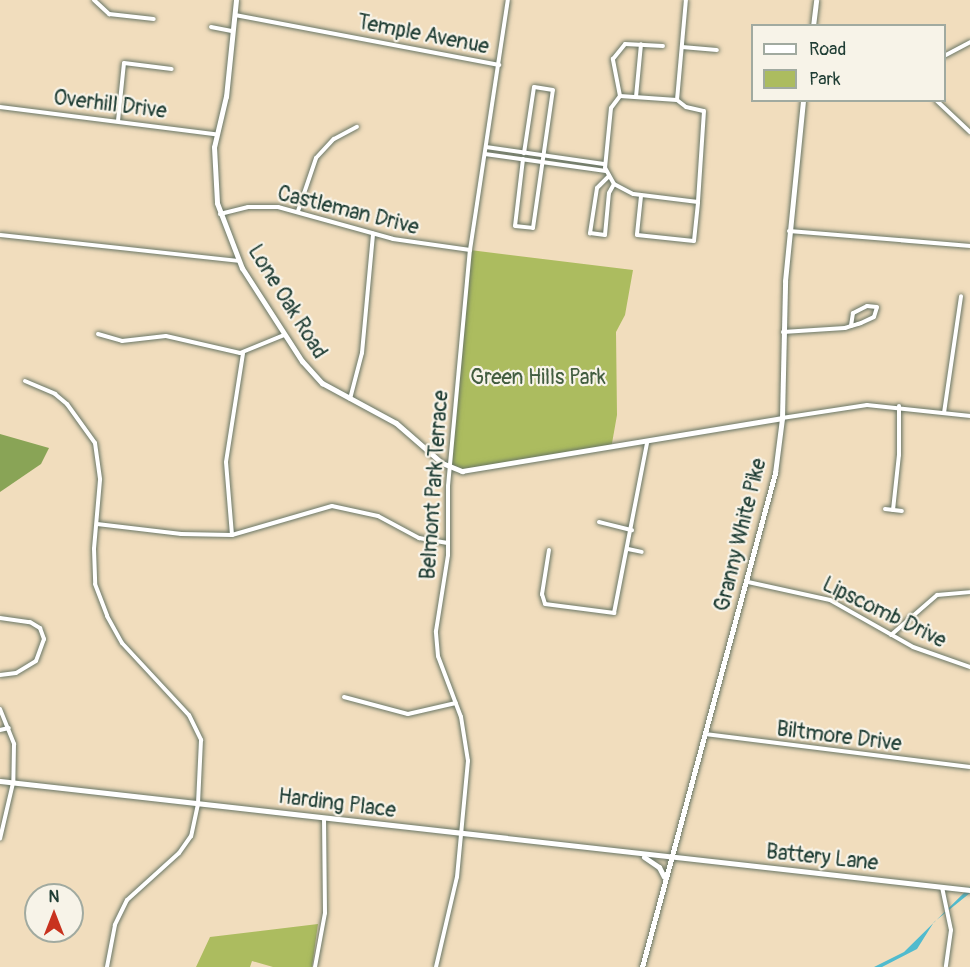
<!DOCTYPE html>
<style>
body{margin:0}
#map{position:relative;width:970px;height:967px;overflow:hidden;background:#f1ddbd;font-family:Pangolin,sans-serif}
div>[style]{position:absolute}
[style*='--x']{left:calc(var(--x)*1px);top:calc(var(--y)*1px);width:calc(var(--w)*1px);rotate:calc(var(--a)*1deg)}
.green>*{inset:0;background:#acbc5f}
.forest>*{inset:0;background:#89a456}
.water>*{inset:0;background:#51bbce}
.roads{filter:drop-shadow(0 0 2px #687564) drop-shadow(0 0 2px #687564)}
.street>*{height:4px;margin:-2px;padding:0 2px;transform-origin:2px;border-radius:2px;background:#fff}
.secondary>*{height:5px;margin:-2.5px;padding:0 2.5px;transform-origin:2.5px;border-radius:2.5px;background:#fff}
span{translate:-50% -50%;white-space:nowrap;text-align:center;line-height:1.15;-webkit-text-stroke:4.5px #f7f3e8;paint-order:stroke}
.street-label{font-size:21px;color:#1f3d34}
.park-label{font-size:21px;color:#425d3f}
.legend{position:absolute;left:751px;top:24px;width:195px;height:78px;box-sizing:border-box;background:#f7f3e8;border:2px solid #a1aaa0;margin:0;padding:8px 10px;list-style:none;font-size:18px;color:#1f3d34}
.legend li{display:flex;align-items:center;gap:12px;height:30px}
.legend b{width:30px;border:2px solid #a1aaa0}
.north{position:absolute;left:24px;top:883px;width:60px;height:60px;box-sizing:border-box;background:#f7f3e8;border:2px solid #a1aaa0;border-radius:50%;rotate:0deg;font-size:16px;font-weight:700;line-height:24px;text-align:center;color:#1f3d34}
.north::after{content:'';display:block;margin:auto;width:21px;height:27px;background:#c8321e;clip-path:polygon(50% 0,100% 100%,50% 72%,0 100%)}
</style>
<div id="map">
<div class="green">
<div style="clip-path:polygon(470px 250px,633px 270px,625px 315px,616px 332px,617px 415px,611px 449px,479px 470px,450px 469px)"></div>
<div style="clip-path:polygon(318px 924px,312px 967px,273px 967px,252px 961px,250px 967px,196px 967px,210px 937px)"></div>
</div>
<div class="forest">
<div style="clip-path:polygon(0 434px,49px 448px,41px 464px,0 492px)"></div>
</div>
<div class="water">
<div style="clip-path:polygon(970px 887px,970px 893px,934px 922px,917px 949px,882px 967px,874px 967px,904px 952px)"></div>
</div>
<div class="roads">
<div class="street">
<div style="--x:94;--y:0;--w:21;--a:43"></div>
<div style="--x:109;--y:14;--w:45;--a:6.3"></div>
<div style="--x:235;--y:15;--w:269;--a:10.7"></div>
<div style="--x:211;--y:27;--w:21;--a:11"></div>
<div style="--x:682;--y:47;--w:35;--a:5"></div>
<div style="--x:944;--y:56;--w:30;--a:-28"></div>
<div style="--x:620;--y:96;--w:57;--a:4"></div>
<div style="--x:677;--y:100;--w:11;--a:38"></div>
<div style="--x:686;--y:107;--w:18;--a:13"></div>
<div style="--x:704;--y:111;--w:91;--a:93.8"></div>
<div style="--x:698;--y:202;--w:65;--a:-173"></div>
<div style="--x:633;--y:194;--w:21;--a:-152"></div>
<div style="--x:614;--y:184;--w:18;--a:-119"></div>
<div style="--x:605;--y:168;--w:60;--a:-84.3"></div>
<div style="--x:611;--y:108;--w:15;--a:-53"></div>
<div style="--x:620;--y:96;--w:38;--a:-101"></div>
<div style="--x:613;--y:59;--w:19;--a:-51"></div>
<div style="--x:625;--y:44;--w:38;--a:3"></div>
<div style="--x:636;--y:97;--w:53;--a:-84.6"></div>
<div style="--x:677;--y:100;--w:100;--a:-84.9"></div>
<div style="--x:936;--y:100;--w:47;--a:43.3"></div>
<div style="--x:0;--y:107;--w:217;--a:7.2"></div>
<div style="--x:118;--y:121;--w:58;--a:-84.1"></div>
<div style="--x:124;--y:63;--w:48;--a:7.1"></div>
<div style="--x:486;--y:147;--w:119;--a:8.2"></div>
<div style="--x:485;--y:154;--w:122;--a:8"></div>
<div style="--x:523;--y:159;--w:67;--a:96.8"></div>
<div style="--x:515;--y:226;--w:18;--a:6"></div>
<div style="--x:533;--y:228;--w:139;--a:-81.8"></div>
<div style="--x:553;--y:90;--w:19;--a:-171"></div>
<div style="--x:534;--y:87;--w:67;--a:98.6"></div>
<div style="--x:609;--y:176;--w:17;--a:135"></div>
<div style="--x:597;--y:188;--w:46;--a:98.8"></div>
<div style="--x:590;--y:233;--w:15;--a:8"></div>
<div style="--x:605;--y:235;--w:42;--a:-84.6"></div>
<div style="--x:609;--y:193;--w:10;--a:-61"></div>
<div style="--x:641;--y:196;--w:39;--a:96"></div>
<div style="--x:637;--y:235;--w:57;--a:6"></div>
<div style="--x:694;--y:241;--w:39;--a:-84"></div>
<div style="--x:298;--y:211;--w:56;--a:-71.2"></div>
<div style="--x:316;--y:158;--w:26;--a:-47"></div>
<div style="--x:334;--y:139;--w:26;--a:-28"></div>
<div style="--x:220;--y:214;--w:29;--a:-14"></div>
<div style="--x:248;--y:207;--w:30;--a:0"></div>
<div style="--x:278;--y:207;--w:119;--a:15.5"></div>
<div style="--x:393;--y:239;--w:78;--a:8.1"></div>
<div style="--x:789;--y:231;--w:182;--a:4.7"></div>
<div style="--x:0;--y:235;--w:240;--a:6.2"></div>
<div style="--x:783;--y:332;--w:62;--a:-3.7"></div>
<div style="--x:845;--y:328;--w:6;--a:-18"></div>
<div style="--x:851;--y:326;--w:7;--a:-16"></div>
<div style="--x:858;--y:324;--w:3;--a:-18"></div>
<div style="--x:861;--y:323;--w:14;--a:-25"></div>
<div style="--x:874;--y:317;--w:10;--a:-73"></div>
<div style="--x:877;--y:307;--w:10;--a:-174"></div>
<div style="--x:867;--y:306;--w:16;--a:153"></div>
<div style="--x:853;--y:313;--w:13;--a:99"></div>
<div style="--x:98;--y:334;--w:25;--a:16"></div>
<div style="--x:122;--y:341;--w:44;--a:-6.5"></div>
<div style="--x:166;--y:336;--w:76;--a:12.9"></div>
<div style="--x:240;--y:353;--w:48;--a:-22.2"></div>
<div style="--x:25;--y:381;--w:33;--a:23"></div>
<div style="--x:55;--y:394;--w:16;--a:40"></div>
<div style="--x:67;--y:404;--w:48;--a:54.3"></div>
<div style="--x:95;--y:443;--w:37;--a:82"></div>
<div style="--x:100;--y:480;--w:69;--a:95"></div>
<div style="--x:94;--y:549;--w:35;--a:88"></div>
<div style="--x:95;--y:584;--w:34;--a:69"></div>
<div style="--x:107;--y:616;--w:31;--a:61"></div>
<div style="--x:122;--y:643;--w:98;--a:47.1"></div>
<div style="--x:189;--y:715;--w:28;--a:64"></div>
<div style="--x:201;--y:740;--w:64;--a:92.7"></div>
<div style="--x:198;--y:804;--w:33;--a:102"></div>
<div style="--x:191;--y:836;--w:21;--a:125"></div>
<div style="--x:179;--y:853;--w:70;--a:137.9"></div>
<div style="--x:127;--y:900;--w:28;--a:116"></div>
<div style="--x:115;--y:925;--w:43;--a:100.8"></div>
<div style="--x:350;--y:399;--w:48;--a:-75.4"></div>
<div style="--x:362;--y:353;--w:120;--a:-84.7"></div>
<div style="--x:944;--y:413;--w:118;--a:-81.7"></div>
<div style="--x:782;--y:418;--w:86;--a:-8.7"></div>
<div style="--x:867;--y:405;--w:104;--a:6.1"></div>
<div style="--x:885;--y:509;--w:17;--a:7"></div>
<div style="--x:893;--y:510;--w:55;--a:-83.8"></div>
<div style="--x:899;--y:455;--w:49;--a:-90"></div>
<div style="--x:599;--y:522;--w:34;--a:14"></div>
<div style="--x:97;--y:524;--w:85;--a:6.8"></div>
<div style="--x:181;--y:534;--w:51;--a:1.1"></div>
<div style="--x:232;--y:535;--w:104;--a:-16.2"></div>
<div style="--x:332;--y:506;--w:47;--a:12.3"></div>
<div style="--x:378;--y:516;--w:47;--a:28.2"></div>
<div style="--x:419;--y:538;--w:29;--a:10"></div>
<div style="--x:232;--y:535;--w:73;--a:-94.7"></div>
<div style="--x:226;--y:462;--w:110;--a:-81.1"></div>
<div style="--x:628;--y:549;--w:14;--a:12"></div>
<div style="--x:549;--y:550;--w:45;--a:99"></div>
<div style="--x:542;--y:594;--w:10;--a:73"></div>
<div style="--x:545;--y:604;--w:70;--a:7.4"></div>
<div style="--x:614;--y:613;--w:173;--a:-79"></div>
<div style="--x:748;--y:582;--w:84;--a:12.4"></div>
<div style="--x:830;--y:600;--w:95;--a:29.5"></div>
<div style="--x:913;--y:647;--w:60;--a:19.3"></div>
<div style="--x:0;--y:618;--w:30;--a:8"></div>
<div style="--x:30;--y:622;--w:12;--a:31"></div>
<div style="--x:40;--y:628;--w:12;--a:70"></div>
<div style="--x:44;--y:639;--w:23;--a:110"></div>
<div style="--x:36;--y:661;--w:23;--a:149"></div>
<div style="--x:16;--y:673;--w:16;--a:173"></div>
<div style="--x:891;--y:635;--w:61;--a:-41"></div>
<div style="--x:937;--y:595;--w:33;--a:-5"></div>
<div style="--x:344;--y:697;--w:66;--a:14.9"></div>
<div style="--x:408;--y:714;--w:49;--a:-12.9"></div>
<div style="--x:0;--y:709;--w:38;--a:68"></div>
<div style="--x:14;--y:744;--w:39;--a:91"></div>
<div style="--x:13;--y:783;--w:57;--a:103.1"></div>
<div style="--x:0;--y:730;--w:9;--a:-13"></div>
<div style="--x:705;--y:734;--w:267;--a:7.1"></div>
<div style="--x:942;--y:887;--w:44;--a:78.2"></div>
<div style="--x:951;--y:930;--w:37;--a:98"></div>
<div style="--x:315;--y:967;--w:55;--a:-79.5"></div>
<div style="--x:325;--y:913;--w:94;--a:-90.6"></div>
<div style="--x:436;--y:967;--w:92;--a:-76.9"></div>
<div style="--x:457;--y:877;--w:117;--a:-84.6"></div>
<div style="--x:468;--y:761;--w:45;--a:-99"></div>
<div style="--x:461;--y:717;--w:65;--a:-110.7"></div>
<div style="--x:438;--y:656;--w:25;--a:-95"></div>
<div style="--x:436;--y:631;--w:77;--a:-81"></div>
<div style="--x:448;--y:555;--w:69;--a:-90"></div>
<div style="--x:448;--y:486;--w:237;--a:-84.7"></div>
<div style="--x:470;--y:250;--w:253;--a:-81.4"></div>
</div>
<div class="secondary">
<div style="--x:236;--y:0;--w:97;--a:95.9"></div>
<div style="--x:226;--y:96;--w:52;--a:103.2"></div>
<div style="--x:214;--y:147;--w:56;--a:86.9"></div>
<div style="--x:217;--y:203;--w:70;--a:69"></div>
<div style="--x:242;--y:268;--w:111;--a:57.2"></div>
<div style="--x:302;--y:361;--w:30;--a:48"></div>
<div style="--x:322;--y:383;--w:84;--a:28.4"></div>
<div style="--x:396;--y:423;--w:61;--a:41"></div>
<div style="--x:442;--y:463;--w:22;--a:22"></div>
<div style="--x:462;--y:471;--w:324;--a:-9.4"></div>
<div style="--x:813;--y:26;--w:26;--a:-83"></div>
<div style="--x:0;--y:781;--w:976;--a:6.41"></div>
<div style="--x:644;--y:857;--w:18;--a:34"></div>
<div style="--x:659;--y:867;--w:11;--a:63"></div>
<div style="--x:642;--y:967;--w:512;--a:-74.93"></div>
<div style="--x:775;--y:473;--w:55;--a:-82.7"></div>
<div style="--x:782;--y:418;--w:137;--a:-88.7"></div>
<div style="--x:785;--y:281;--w:182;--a:-84.3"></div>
</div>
</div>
<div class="street-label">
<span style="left:423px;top:35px;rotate:11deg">Temple Avenue</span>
<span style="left:110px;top:105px;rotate:7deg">Overhill Drive</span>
<span style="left:348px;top:211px;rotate:14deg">Castleman Drive</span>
<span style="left:287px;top:302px;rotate:58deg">Lone Oak Road</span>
<span style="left:435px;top:485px;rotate:-86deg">Belmont Park Terrace</span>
<span style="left:741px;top:535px;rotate:-76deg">Granny White Pike</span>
<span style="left:884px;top:613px;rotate:26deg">Lipscomb Drive</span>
<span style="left:839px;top:737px;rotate:7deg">Biltmore Drive</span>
<span style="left:337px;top:804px;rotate:7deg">Harding Place</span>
<span style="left:822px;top:858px;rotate:6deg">Battery Lane</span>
</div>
<div class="park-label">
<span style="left:538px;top:378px">Green Hills Park</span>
</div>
<ul class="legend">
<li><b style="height:8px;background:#fff"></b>Road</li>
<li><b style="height:16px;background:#acbc5f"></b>Park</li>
</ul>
<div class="north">N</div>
</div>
